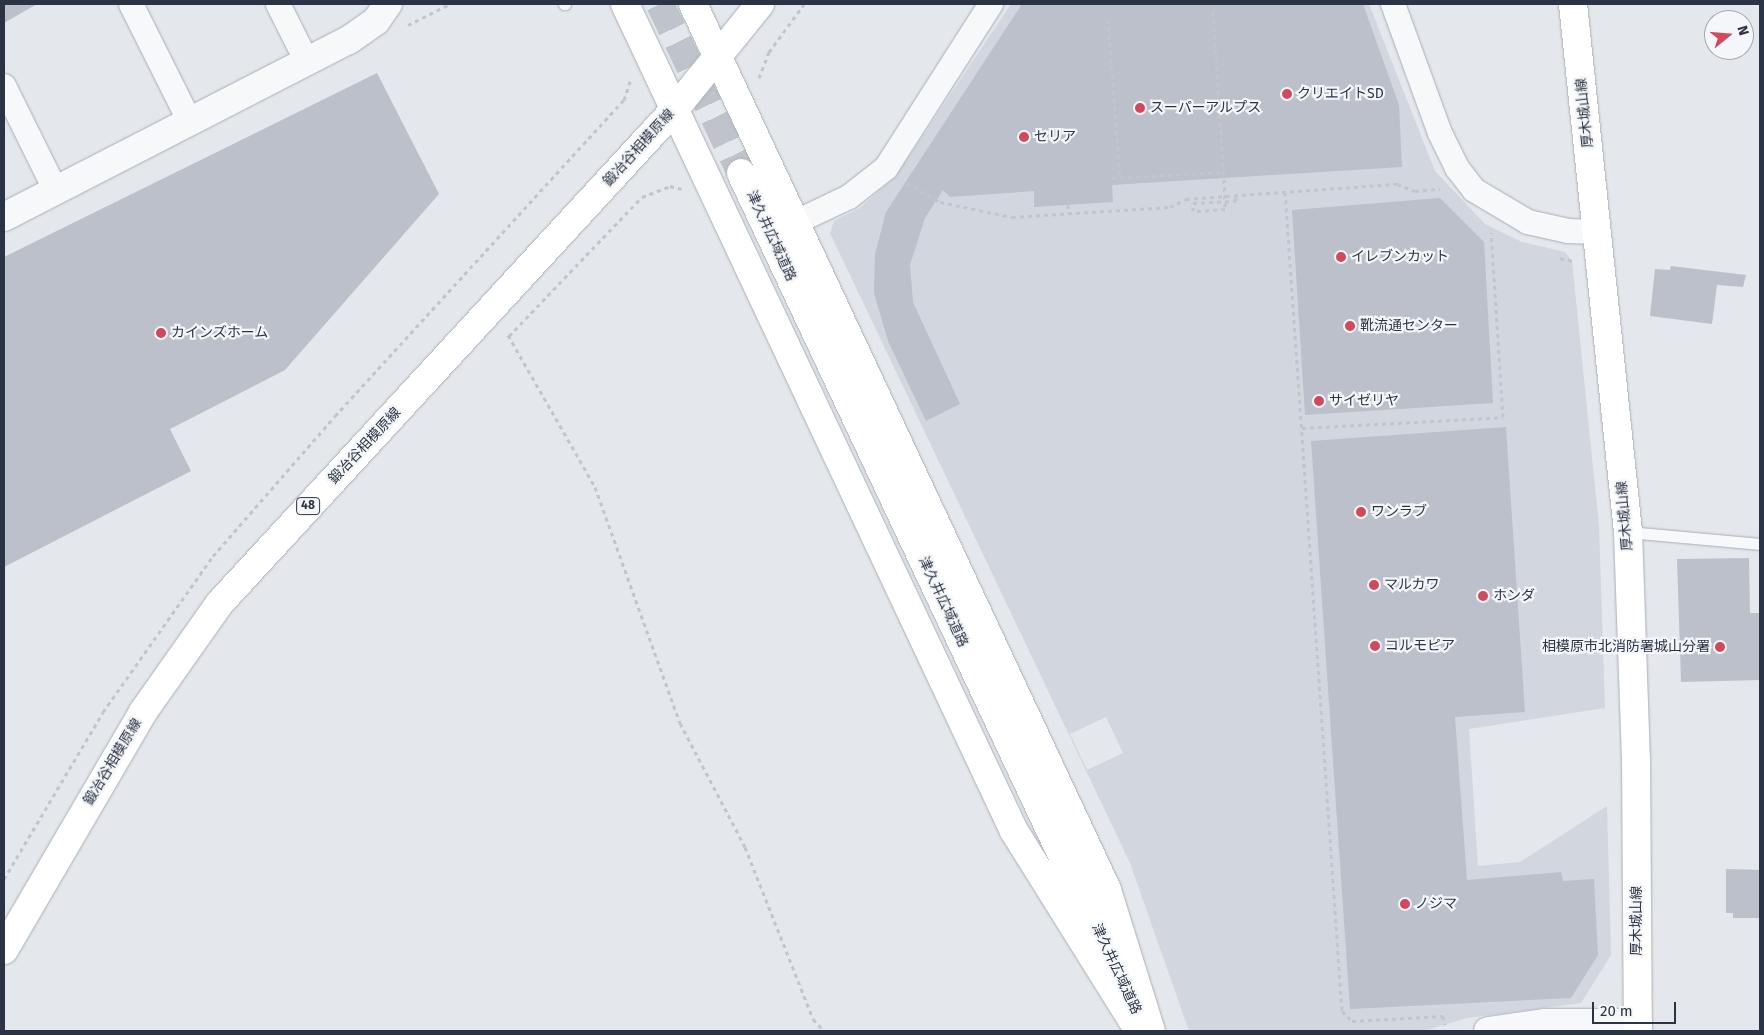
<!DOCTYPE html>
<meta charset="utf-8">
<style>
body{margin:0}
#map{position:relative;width:1764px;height:1035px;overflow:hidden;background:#e4e7ec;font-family:"Fira Sans","Noto Sans JP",sans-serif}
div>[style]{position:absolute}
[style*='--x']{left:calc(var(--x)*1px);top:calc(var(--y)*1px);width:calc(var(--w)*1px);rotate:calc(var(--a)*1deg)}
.built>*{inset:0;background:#d2d6de}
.building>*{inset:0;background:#bbc0ca}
.secondary-tunnel>*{height:28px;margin-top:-14px;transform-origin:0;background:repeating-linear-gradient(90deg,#bfc3cb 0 28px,transparent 0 42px)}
.path>*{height:3px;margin-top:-1.5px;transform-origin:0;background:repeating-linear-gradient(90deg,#c2c5cb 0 4px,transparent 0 8px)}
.roads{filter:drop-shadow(0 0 1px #a9aeb7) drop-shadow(0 0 1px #a9aeb7)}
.service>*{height:11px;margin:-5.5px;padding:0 5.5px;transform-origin:5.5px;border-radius:5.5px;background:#f7f8fa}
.minor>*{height:24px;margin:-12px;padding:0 12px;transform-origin:12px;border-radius:12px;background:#f7f8fa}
.tertiary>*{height:28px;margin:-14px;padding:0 14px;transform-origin:14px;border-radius:14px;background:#f7f8fa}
.secondary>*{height:28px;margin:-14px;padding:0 14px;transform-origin:14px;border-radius:14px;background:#fff}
.primary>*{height:28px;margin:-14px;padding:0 14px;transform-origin:14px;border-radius:14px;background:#fff}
.path-bridge>*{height:3px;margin-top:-1.5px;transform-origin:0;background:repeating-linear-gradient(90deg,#c2c5cb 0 4px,transparent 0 8px)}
.dots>*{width:14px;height:14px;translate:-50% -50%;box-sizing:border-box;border:2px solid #f4f6f9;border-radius:50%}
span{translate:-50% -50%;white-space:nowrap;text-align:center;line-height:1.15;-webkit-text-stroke:4.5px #f4f6f9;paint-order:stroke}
.shield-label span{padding:1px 4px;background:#f4f6f9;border:1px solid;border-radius:4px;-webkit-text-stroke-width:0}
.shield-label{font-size:12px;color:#2b3445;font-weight:700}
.poi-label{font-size:14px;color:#2b3445}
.left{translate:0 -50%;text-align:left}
.right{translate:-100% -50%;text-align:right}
.street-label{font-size:14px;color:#2b3445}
.frame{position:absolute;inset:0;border:5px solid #2b3445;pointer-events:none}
.north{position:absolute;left:1704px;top:10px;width:50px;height:50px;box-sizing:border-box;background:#f4f6f9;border:1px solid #a4a8b1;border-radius:50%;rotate:73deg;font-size:14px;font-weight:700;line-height:20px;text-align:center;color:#2b3445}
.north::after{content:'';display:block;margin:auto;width:18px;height:22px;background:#d1495b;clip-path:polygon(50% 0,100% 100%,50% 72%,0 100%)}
.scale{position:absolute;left:1592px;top:1002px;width:84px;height:22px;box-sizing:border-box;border:2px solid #2b3445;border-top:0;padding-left:6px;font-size:15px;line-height:18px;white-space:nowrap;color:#2b3445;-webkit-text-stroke:4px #f4f6f9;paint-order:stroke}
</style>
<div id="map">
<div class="built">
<div style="clip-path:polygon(evenodd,1011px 4px,1369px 4px,1435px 171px,1485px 224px,1522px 242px,1565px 252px,1572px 261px,1599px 526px,1605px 708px,1469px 729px,1478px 866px,1520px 862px,1607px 806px,1611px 955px,1581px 1003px,1467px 1018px,1423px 1031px,1189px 1031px,1130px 863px,830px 233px,834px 221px,860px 208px,896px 176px,1011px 4px,1106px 717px,1123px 753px,1087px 770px,1070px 734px,1106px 717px)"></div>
</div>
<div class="building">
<div style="clip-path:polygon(4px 4px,37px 4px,4px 23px)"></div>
<div style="clip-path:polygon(1022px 4px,1363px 4px,1399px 105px,1402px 167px,1112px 185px,1113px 202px,1034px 207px,1034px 191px,950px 197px,943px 190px,925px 218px,910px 265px,913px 302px,960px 404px,926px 421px,888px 341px,874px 293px,875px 254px,886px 212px)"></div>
<div style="clip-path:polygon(377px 73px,439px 194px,285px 370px,170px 429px,191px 471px,4px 567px,4px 257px)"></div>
<div style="clip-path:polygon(1440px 198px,1484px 242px,1493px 403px,1305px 415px,1292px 210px)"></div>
<div style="clip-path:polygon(1671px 266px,1746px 275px,1743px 287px,1717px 285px,1712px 324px,1650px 316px,1655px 269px,1670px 270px)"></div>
<div style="clip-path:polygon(1506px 427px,1525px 712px,1455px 717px,1467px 880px,1561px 872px,1563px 881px,1594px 879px,1598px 955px,1571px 998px,1350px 1009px,1311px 441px)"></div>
<div style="clip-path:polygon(1749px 558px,1750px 613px,1760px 613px,1760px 680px,1681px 682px,1677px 559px)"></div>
<div style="clip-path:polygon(1726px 869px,1760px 870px,1760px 918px,1733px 918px,1733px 913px,1726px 913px)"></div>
</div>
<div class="secondary-tunnel">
<div style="--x:660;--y:4;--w:187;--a:64.4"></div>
</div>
<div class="path">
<div style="--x:1213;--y:11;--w:168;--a:86.3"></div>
<div style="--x:1108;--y:19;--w:159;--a:85.7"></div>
<div style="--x:408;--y:25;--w:47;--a:-26.6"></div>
<div style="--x:759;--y:78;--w:28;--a:-69"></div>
<div style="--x:769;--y:52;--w:59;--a:-53.9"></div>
<div style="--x:1112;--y:178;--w:111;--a:-3.1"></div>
<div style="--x:907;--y:183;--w:38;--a:30"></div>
<div style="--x:940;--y:202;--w:74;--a:11.8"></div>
<div style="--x:1012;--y:217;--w:158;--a:-3.6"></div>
<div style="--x:1170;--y:207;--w:18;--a:-27"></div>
<div style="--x:1186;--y:199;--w:212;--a:-4.1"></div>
<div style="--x:1397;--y:184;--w:19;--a:21"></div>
<div style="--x:1415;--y:191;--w:25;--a:-5"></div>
<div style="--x:1285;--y:192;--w:821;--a:86.02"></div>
<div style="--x:1342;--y:1011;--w:14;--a:45"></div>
<div style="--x:1352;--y:1021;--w:91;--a:-3.1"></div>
<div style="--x:1443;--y:1016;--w:9;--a:77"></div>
<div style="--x:1068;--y:205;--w:8;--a:90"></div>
<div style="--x:1225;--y:209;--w:32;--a:176"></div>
<div style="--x:1193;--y:211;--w:8;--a:-90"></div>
<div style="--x:1193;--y:203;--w:43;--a:-2.7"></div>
<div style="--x:1236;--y:201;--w:6;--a:-99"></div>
<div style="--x:1560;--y:258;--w:13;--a:13"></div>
<div style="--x:508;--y:335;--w:175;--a:60.2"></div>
<div style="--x:595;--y:487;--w:251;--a:70.2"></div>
<div style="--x:680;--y:723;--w:140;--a:62.3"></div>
<div style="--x:745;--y:847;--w:185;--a:68.4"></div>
<div style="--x:813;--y:1019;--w:16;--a:47"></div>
<div style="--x:509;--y:336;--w:192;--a:-46.3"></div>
<div style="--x:642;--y:197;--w:30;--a:-21"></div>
<div style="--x:670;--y:186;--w:12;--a:14"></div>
<div style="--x:1302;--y:428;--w:201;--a:-3.1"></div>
<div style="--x:1503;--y:417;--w:185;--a:-93.7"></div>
<div style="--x:4;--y:879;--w:194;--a:-59.3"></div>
<div style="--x:103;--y:712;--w:191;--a:-54.8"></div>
<div style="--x:213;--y:556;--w:186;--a:-48.9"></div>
<div style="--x:335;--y:416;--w:428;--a:-47.6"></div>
<div style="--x:624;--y:100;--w:20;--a:-72"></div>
</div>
<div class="roads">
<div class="service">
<div style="--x:564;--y:4;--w:1;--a:0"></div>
<div style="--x:1628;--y:532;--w:133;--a:5.2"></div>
</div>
<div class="minor">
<div style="--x:131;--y:4;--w:132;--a:63.4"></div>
<div style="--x:278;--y:4;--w:65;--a:63.4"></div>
<div style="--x:1393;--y:4;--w:137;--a:70"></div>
<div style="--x:1440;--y:133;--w:39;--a:64"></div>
<div style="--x:1457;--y:168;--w:28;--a:52"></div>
<div style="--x:1474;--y:190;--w:63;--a:30.7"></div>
<div style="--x:1528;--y:222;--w:41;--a:12.7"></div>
<div style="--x:1568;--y:231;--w:29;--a:2"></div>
<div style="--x:4;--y:86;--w:117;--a:63.7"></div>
<div style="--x:794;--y:223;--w:61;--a:-25.3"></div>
<div style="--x:849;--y:197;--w:47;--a:-38.1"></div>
<div style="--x:886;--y:168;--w:195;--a:-57.4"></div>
</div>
<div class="tertiary">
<div style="--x:4;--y:217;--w:388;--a:-27.2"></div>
<div style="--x:349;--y:40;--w:33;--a:-35"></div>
<div style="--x:376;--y:21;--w:21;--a:-55"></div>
<div style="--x:1488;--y:1031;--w:58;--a:-8"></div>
<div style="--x:1545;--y:1023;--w:93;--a:0"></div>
</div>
<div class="secondary">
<div style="--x:625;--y:4;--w:914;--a:64.81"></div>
<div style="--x:1014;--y:831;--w:236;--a:58"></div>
<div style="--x:693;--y:4;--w:978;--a:64.95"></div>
<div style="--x:1107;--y:890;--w:148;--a:72.7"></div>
<div style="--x:1573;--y:4;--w:531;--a:84.05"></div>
<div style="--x:1628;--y:532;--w:228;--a:88"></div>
<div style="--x:1636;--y:760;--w:271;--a:89.6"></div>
<div style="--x:741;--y:173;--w:864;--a:64.8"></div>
</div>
<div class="primary">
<div style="--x:4;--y:950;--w:276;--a:-59.7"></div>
<div style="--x:143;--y:712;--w:133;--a:-54.8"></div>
<div style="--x:220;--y:603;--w:672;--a:-47.35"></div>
<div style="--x:675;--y:109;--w:135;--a:-51"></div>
</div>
</div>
<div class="path-bridge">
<div style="--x:1224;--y:179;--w:30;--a:88"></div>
</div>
<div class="dots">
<div style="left:1287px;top:94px;background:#d1495b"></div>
<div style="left:1140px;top:108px;background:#d1495b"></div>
<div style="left:1024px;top:137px;background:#d1495b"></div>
<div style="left:1341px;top:257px;background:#d1495b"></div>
<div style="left:1350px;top:326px;background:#d1495b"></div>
<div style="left:161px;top:333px;background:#d1495b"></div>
<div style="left:1319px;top:401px;background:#d1495b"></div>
<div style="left:1361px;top:512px;background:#d1495b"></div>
<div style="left:1374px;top:585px;background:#d1495b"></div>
<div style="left:1483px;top:596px;background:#d1495b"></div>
<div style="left:1375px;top:646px;background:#d1495b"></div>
<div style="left:1720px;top:647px;background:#d1495b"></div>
<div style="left:1405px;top:904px;background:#d1495b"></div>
</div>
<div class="shield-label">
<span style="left:308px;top:506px">48</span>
</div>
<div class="poi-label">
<span class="left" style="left:1297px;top:94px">クリエイトSD</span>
<span class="left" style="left:1150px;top:108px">スーパーアルプス</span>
<span class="left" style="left:1034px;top:137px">セリア</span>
<span class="left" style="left:1351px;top:257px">イレブンカット</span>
<span class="left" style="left:1360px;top:326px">靴流通センター</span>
<span class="left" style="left:171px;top:333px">カインズホーム</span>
<span class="left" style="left:1329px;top:401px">サイゼリヤ</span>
<span class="left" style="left:1371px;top:512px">ワンラブ</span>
<span class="left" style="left:1384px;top:585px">マルカワ</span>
<span class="left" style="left:1493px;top:596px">ホンダ</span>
<span class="left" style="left:1385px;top:646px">コルモピア</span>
<span class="right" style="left:1710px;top:647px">相模原市北消防署城山分署</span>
<span class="left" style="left:1415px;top:904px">ノジマ</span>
</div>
<div class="street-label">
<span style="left:1585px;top:113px;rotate:-96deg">厚木城山線</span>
<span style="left:639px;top:148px;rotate:-48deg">鍛冶谷相模原線</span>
<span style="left:771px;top:236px;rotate:65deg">津久井広域道路</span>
<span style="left:365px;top:446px;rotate:-47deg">鍛冶谷相模原線</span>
<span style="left:1625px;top:516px;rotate:-95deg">厚木城山線</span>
<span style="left:943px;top:602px;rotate:65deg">津久井広域道路</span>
<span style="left:113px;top:762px;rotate:-59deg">鍛冶谷相模原線</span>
<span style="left:1637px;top:921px;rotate:-90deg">厚木城山線</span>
<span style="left:1116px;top:969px;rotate:65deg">津久井広域道路</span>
</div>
<div class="frame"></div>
<div class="north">N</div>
<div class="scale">20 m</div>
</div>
